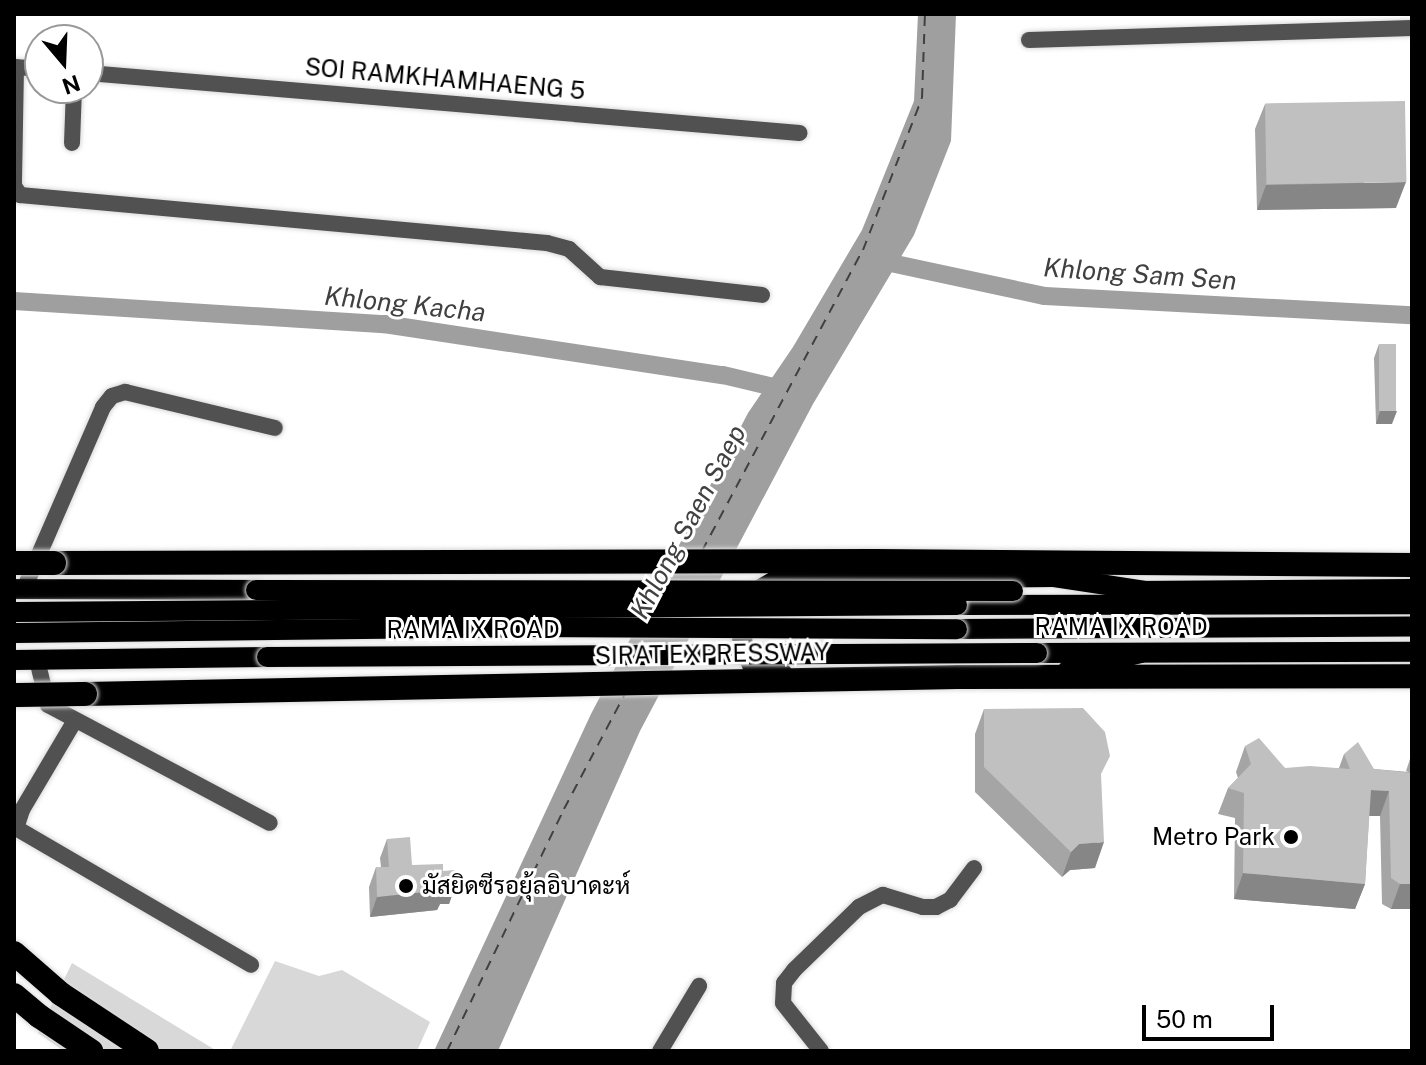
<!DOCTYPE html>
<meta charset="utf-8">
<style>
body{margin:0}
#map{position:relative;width:1426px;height:1065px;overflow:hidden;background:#fff;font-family:"Public Sans",Sarabun,sans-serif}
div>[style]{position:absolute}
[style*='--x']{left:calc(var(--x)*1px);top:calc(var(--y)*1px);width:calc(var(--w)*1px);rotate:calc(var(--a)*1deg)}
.green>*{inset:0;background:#d8d8d8}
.water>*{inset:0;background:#9f9f9f}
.canal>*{height:18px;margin:-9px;padding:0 9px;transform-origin:9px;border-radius:9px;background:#9f9f9f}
.ferry>*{height:2px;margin-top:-1px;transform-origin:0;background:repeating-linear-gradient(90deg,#404040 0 10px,transparent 0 18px)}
.roads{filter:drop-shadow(0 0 2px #dbdbdb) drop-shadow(0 0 2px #dbdbdb)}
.minor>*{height:16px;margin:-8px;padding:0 8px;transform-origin:8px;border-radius:8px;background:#515151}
.primary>*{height:20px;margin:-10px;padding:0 10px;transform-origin:10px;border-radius:10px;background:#000}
.motorway>*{height:24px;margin:-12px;padding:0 12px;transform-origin:12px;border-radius:12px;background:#000}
.bridges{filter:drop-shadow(0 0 2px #dbdbdb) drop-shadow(0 0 2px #dbdbdb)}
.primary-bridge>*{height:20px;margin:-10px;padding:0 10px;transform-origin:10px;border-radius:10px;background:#000}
.motorway-bridge>*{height:24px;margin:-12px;padding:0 12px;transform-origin:12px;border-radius:12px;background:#000}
.wall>*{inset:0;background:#a5a5a5}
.shaded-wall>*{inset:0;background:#868686}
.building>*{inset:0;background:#c0c0c0;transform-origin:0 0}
.dots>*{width:22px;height:22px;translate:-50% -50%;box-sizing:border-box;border:4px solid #fff;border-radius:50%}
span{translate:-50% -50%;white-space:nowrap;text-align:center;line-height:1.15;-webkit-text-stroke:6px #fff;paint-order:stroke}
.street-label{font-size:24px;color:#000}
.poi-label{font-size:24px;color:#000}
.right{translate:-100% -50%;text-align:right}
.left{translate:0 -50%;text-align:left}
.water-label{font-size:26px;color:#404040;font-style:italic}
.frame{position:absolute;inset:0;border:16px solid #000;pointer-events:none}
.north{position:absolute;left:24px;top:24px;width:80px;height:80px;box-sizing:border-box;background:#fff;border:2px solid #999;border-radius:50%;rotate:161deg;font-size:22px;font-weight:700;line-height:32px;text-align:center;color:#000}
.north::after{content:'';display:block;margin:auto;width:28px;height:36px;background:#000;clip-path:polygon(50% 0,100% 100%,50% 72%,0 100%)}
.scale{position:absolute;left:1142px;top:1005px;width:132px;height:36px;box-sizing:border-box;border:4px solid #000;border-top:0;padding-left:10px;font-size:24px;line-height:28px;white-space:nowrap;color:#000;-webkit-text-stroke:6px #fff;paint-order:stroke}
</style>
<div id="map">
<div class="green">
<div style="clip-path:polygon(275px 961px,319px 976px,342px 970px,430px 1022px,417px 1051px,230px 1051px)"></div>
<div style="clip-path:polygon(72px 963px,217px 1051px,64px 1051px,38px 1033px)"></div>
</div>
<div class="water">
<div style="clip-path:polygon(918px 14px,956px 14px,951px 141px,914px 235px,813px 404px,640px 731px,498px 1051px,434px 1051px,591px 714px,748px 413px,793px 347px,862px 230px,914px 101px)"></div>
</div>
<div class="canal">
<div style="--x:872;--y:259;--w:177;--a:12.1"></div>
<div style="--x:1045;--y:296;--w:367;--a:3"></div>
<div style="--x:14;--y:301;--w:371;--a:3.6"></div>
<div style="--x:384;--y:324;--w:343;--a:8.6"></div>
<div style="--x:723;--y:375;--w:65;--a:13.4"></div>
</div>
<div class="ferry">
<div style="--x:702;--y:551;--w:341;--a:-61.9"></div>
<div style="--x:863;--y:250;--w:163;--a:-68.8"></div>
<div style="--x:922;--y:98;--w:84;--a:-88"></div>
<div style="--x:447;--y:1051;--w:269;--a:-64.2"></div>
<div style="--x:564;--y:809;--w:130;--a:-62.1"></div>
</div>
<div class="roads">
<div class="minor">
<div style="--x:1029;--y:40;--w:383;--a:-1.8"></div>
<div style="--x:14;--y:67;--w:26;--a:4"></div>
<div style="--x:16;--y:67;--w:119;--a:91"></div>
<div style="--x:14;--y:186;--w:11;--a:56"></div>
<div style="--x:20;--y:195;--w:529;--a:5.2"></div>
<div style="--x:547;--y:243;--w:23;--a:15"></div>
<div style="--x:569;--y:249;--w:42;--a:42.1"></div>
<div style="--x:600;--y:277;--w:163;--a:6.3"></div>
<div style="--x:88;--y:73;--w:714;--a:4.82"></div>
<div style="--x:72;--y:143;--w:55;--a:-87.9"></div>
<div style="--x:24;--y:589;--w:198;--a:-66.5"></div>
<div style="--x:103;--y:407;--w:14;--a:-51"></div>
<div style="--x:112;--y:396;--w:14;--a:-17"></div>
<div style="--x:125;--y:392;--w:154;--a:13.5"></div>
<div style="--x:37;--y:660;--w:46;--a:76.3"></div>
<div style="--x:48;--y:705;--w:251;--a:28"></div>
<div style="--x:74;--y:722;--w:102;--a:120.6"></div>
<div style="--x:22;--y:810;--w:19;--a:108"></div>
<div style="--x:16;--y:828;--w:272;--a:30.2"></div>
<div style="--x:660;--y:1051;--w:76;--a:-59"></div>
<div style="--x:821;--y:1051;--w:61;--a:-128.4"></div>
<div style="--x:783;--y:1003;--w:20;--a:-87"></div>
<div style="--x:784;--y:983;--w:16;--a:-52"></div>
<div style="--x:794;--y:970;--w:91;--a:-44.1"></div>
<div style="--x:859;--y:907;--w:27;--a:-27"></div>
<div style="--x:883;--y:895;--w:42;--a:16.7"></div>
<div style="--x:923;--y:907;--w:13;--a:0"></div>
<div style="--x:936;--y:907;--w:16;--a:-27"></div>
<div style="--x:950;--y:900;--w:40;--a:-53"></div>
</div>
<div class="primary">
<div style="--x:14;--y:589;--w:242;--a:0.2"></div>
<div style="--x:1133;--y:591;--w:279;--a:-0.4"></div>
<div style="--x:957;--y:605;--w:455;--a:-0.1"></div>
<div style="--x:957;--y:629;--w:455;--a:-0.3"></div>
<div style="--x:1037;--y:653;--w:375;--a:-0.2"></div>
<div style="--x:14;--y:660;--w:253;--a:-0.7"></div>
<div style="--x:1067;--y:671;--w:76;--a:-13.7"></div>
<div style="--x:783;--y:674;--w:31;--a:-167"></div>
<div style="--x:753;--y:667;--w:23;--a:-115"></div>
<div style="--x:743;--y:646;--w:28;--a:-96"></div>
<div style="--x:740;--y:618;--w:22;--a:-72"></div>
<div style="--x:747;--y:597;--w:34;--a:-30"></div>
<div style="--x:776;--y:580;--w:278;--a:-0.6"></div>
<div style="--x:1054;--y:577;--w:92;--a:8.7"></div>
</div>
<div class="motorway">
<div style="--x:54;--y:563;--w:821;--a:-0.14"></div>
<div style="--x:875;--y:561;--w:537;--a:0.43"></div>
<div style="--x:85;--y:694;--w:873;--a:-1.12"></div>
<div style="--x:958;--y:677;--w:454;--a:-0.1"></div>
<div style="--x:14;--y:953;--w:62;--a:41.1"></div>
<div style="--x:61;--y:994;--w:103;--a:33.5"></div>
<div style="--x:14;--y:995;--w:33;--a:40"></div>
<div style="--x:39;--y:1016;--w:63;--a:33.9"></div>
</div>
</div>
<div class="bridges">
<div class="primary-bridge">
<div style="--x:256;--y:590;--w:757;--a:0.08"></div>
<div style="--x:14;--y:612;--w:943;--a:-0.43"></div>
<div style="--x:14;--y:633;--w:513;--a:-0.67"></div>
<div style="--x:527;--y:627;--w:430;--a:0.3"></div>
<div style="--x:267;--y:657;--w:770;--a:-0.3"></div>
</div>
<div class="motorway-bridge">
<div style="--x:14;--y:563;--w:40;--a:0"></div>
<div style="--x:14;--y:695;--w:71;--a:-0.8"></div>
</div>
</div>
<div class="wall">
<div style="clip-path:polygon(1265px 104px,1396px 208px,1257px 210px,1255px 129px)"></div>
<div style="clip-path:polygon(1379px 344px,1392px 424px,1376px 424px,1374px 358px)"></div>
<div style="clip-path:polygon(984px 709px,1101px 780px,1095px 868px,1070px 870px,1062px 877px,975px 792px,975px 734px)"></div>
<div style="clip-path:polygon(1245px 746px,1285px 768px,1339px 768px,1344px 754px,1374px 769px,1409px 772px,1406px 771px,1412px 753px,1412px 909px,1391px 909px,1382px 904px,1380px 816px,1369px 816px,1365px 884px,1355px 909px,1234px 899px,1235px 818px,1218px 814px,1228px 788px,1238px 778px,1236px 772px)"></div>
<div style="clip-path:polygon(387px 839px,412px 865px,443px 871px,456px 884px,449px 904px,440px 904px,437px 910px,370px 917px,369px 887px,376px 867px,381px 867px,380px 858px)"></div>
</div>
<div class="shaded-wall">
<div style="clip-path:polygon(1406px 182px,1396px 208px,1257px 210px,1266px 185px)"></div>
<div style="clip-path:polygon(1380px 411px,1397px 411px,1392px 424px,1376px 424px)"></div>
<div style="clip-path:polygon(1371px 790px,1389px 791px,1380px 816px,1361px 816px)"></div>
<div style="clip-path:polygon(1104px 842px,1095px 868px,1070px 870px,1062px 877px,1071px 852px,1079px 844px)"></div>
<div style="clip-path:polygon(1243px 873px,1365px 884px,1355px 909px,1234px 899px)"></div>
<div style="clip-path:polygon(444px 884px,456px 884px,449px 904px,440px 904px,437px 910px,370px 917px,377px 897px)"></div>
<div style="clip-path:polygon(1400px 884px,1412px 884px,1412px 909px,1391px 909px)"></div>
</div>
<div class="building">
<div style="left:1405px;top:101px;width:81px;height:140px;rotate:89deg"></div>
<div style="left:1379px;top:344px;width:17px;height:67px"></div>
<div style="clip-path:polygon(1083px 708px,1105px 732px,1110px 756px,1101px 774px,1104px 842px,1079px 844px,1071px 852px,984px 767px,984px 709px)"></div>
<div style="clip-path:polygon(1259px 738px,1285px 768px,1310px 766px,1350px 769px,1344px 754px,1358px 742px,1374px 769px,1412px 773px,1412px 884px,1400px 884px,1391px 878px,1389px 791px,1371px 790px,1365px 884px,1243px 873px,1244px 793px,1228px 788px,1251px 764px,1245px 746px)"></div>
<div style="clip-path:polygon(410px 837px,412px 865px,443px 864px,443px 871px,455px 870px,456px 884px,444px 884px,444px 890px,377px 897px,376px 867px,389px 867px,387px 839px)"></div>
</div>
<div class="dots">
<div style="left:1291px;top:837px;background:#000"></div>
<div style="left:406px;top:886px;background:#000"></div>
</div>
<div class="street-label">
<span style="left:445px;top:79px;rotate:5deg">SOI RAMKHAMHAENG 5</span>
<span style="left:1121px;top:627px">RAMA IX ROAD</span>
<span style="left:473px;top:630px">RAMA IX ROAD</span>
<span style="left:712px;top:654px;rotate:-1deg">SIRAT EXPRESSWAY</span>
</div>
<div class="poi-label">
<span class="right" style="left:1275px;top:837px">Metro Park</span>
<span class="left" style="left:422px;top:886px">มัสยิดซีรอยุ้ลอิบาดะห์</span>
</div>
<div class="water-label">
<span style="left:1140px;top:274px;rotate:4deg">Khlong Sam Sen</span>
<span style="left:405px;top:304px;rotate:6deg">Khlong Kacha</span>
<span style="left:688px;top:522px;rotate:-62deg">Khlong Saen Saep</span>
</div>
<div class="frame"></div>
<div class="north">N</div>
<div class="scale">50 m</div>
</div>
